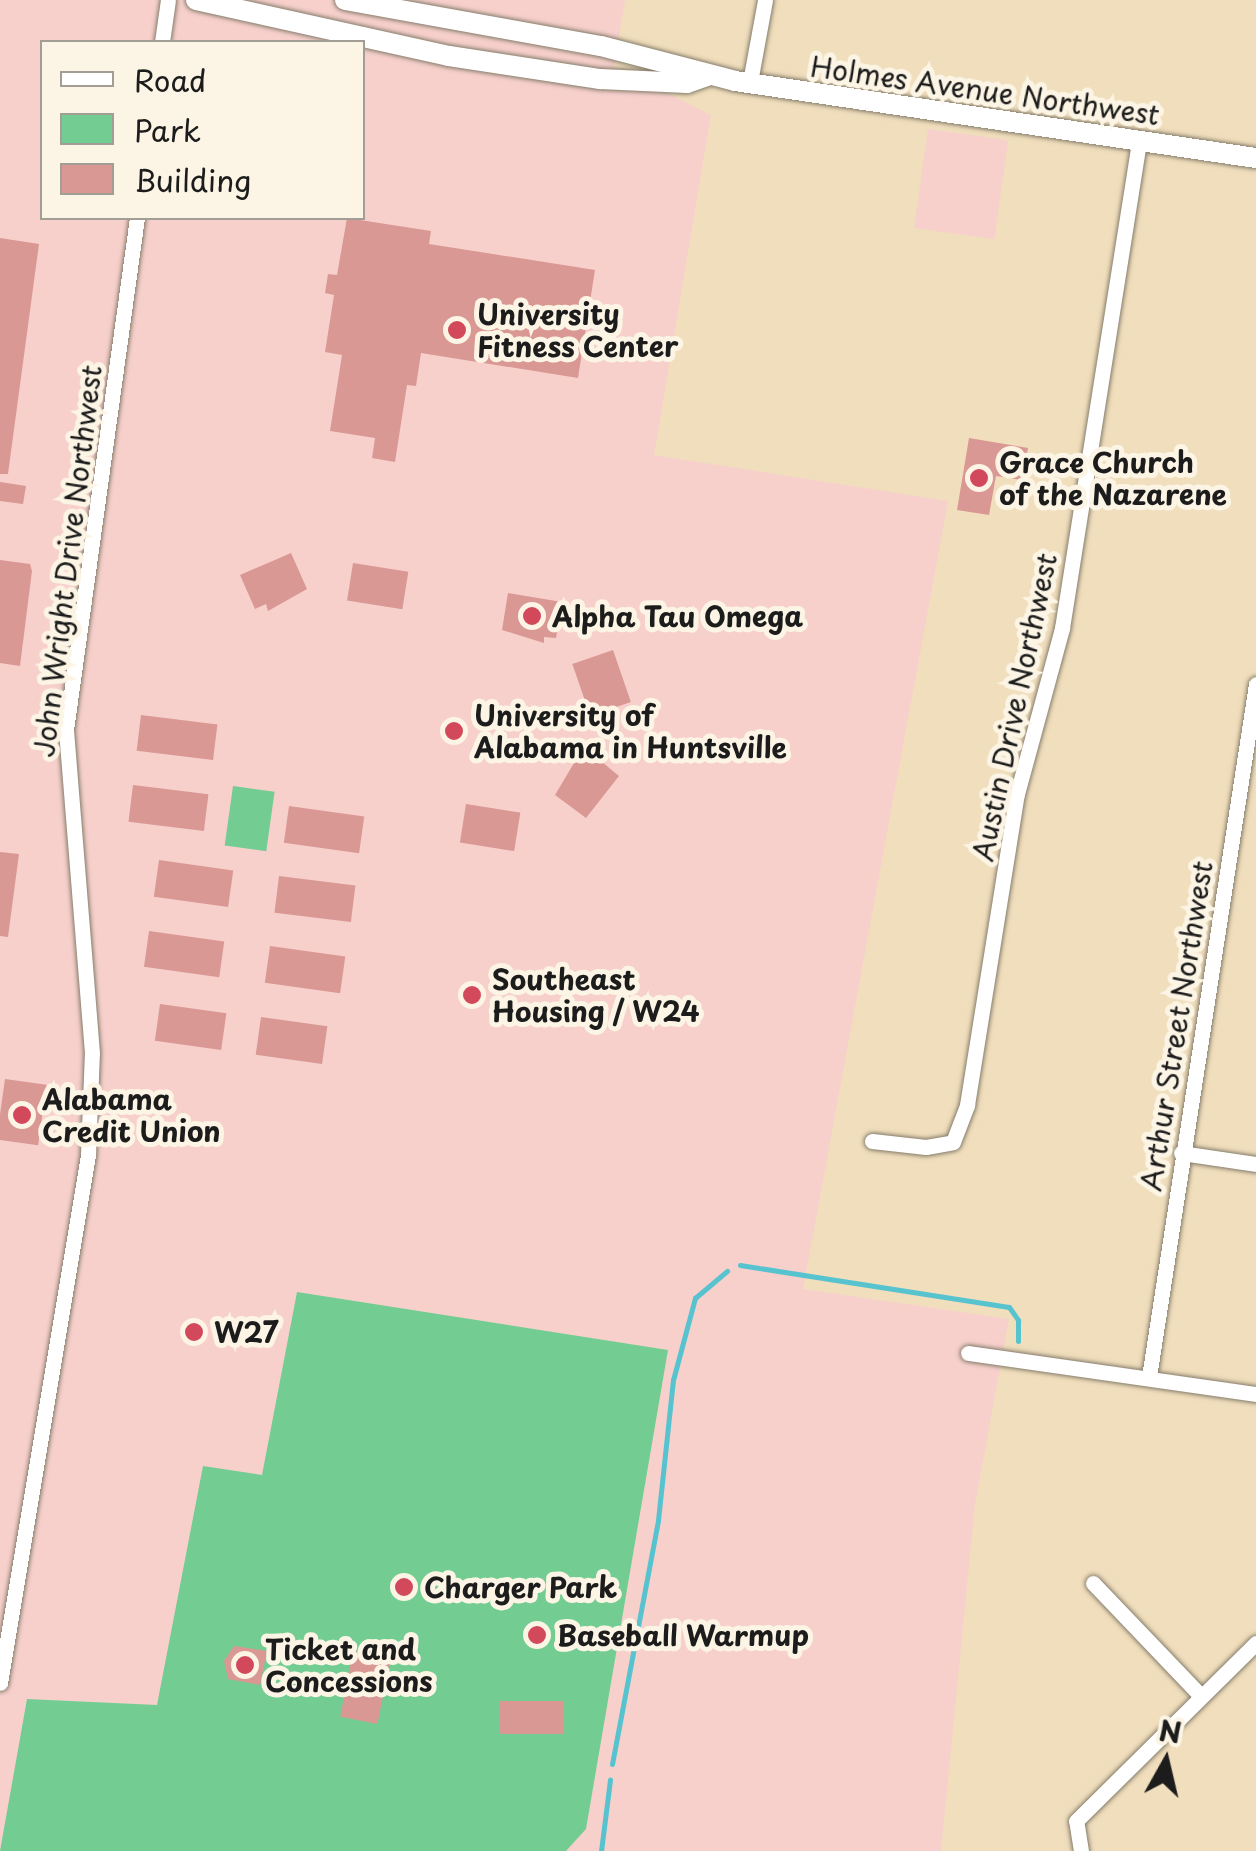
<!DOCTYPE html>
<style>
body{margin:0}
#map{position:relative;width:1256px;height:1851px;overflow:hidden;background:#f0debc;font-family:"Playpen Sans",sans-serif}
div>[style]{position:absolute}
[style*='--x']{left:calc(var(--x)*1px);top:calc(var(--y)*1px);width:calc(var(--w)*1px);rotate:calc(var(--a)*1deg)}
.built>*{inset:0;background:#f7d0cc;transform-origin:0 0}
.green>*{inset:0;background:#73cc92;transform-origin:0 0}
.stream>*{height:5px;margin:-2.5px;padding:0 2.5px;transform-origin:2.5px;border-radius:2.5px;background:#57c3cf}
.building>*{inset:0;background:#d99893;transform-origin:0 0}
.roads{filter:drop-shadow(0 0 2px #867d6c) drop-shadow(0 0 2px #867d6c)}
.minor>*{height:15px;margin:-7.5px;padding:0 7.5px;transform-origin:7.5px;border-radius:7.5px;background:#fff}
.major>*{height:20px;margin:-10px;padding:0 10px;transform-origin:10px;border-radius:10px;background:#fff}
.dots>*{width:28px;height:28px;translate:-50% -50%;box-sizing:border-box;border:5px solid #fcf5e5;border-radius:50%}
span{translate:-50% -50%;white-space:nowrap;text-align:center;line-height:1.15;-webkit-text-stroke:10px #fcf5e5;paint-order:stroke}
.street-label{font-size:28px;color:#1c1c1c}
.poi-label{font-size:28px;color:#1c1c1c;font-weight:700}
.left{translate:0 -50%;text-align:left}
.legend{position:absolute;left:40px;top:40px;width:325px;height:180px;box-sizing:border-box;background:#fcf5e5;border:2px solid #a29e95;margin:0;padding:12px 18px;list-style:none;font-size:30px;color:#1c1c1c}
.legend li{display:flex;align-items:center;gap:20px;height:50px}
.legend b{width:50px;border:2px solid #a29e95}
.north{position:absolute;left:1116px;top:1711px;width:100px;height:100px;-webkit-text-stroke:8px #fcf5e5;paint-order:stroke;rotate:8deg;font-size:28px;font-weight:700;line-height:40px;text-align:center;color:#1c1c1c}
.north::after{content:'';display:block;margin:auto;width:35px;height:45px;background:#1c1c1c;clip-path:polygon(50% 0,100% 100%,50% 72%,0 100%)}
</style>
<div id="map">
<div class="built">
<div style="clip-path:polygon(evenodd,0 0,625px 0,614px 67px,711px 115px,654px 455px,948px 501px,803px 1289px,1009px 1319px,975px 1504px,941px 1851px,0 1851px,0 0,42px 42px,362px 42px,362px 218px,42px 218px,42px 42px)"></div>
<div style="left:928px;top:129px;width:81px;height:100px;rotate:8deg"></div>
</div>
<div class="green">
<div style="left:233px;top:786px;width:42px;height:60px;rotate:8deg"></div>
<div style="clip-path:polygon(297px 1292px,668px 1350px,586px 1829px,566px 1851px,0 1851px,27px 1699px,157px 1705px,203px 1466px,262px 1475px)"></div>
</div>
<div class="stream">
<div style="--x:740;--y:1265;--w:272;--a:8.9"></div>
<div style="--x:1009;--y:1307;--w:16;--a:55"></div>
<div style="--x:1018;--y:1320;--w:21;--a:90"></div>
<div style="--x:612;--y:1764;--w:248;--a:-79.3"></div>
<div style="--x:658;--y:1520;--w:141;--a:-83.9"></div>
<div style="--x:673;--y:1380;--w:85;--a:-75"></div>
<div style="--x:695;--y:1298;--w:42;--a:-40.2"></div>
<div style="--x:601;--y:1851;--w:72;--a:-82.8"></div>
</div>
<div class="building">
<div style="clip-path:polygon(347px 218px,431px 231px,429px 244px,595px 270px,578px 378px,421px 353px,416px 386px,407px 385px,395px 462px,372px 458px,375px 438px,330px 431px,342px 355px,325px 352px,334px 295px,325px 293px,328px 274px,337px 275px)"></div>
<div style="clip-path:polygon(0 238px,39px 244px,8px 474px,0 474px)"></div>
<div style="clip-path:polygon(969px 438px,1028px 448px,1022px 480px,996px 476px,989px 515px,957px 510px)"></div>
<div style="clip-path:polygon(0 482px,26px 486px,23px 504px,0 501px)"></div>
<div style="clip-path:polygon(291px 553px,307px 589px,268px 611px,266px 604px,255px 609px,240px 575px)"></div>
<div style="clip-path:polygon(0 560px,30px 564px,32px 571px,20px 666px,0 663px)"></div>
<div style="left:353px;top:563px;width:56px;height:38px;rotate:9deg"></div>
<div style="clip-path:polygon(508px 593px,562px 602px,556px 638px,544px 637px,544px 643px,502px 630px)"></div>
<div style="left:613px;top:650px;width:55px;height:43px;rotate:71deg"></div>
<div style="left:141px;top:715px;width:77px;height:36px;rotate:7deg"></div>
<div style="clip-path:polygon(590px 752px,619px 776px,586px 818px,555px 795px,577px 758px,582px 762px)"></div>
<div style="left:133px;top:785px;width:76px;height:37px;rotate:7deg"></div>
<div style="left:466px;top:804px;width:55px;height:39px;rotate:9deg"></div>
<div style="left:289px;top:806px;width:76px;height:37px;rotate:8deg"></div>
<div style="clip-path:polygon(0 852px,19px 854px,8px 937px,0 936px)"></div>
<div style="left:159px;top:860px;width:75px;height:37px;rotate:8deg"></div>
<div style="left:279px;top:876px;width:77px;height:37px;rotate:7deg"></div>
<div style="left:149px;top:931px;width:76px;height:36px;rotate:8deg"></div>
<div style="left:270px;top:946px;width:76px;height:37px;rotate:8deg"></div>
<div style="left:160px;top:1004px;width:67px;height:37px;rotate:8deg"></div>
<div style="left:261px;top:1017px;width:67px;height:38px;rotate:8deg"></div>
<div style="left:5px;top:1079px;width:42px;height:61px;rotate:8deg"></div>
<div style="clip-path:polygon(234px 1646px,267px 1651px,260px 1685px,228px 1679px,224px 1661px)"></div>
<div style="left:353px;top:1651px;width:38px;height:67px;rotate:11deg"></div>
<div style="left:500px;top:1701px;width:63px;height:33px"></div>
</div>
<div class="roads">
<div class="minor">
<div style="--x:162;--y:42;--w:42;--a:-81.9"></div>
<div style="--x:750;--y:82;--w:83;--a:-79.6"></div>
<div style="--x:872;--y:1141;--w:54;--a:6.3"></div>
<div style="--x:926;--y:1147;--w:27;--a:-10"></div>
<div style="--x:953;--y:1142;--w:40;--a:-69"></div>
<div style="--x:967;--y:1105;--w:315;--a:-80.9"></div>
<div style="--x:1017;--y:794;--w:172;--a:-74.8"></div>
<div style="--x:1062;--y:628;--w:494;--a:-81"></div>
<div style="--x:1181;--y:1153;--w:76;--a:8.3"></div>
<div style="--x:968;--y:1353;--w:291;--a:8.1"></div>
<div style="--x:1149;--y:1377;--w:701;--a:-81.22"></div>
<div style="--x:1093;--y:1583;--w:156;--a:46.3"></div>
<div style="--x:0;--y:1683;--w:535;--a:-80.54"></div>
<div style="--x:88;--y:1155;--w:102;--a:-87.8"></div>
<div style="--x:92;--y:1053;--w:324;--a:-94.6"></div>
<div style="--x:66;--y:730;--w:517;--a:-82.11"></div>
<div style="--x:1081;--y:1851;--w:30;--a:-99"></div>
<div style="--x:1076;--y:1821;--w:253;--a:-44.7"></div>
</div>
<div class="major">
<div style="--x:196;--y:0;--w:259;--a:12.5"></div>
<div style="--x:449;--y:56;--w:153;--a:8.7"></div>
<div style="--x:600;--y:79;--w:87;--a:2.6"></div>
<div style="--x:687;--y:83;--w:21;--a:-19"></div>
<div style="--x:345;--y:0;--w:260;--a:10.2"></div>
<div style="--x:601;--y:46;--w:138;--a:14.6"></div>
<div style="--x:735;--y:81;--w:527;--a:8.41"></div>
</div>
</div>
<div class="dots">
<div style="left:457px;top:330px;background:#d1495b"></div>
<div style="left:979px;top:478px;background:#d1495b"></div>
<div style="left:532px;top:616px;background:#d1495b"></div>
<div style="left:454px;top:731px;background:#d1495b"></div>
<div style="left:472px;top:995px;background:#d1495b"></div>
<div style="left:22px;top:1115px;background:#d1495b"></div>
<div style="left:194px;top:1332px;background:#d1495b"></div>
<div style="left:404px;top:1587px;background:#d1495b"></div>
<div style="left:537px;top:1635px;background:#d1495b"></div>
<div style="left:245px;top:1665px;background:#d1495b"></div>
</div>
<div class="street-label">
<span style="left:985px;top:90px;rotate:8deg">Holmes Avenue Northwest</span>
<span style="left:67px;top:561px;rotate:-83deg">John Wright Drive Northwest</span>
<span style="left:1014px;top:707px;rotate:-78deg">Austin Drive Northwest</span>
<span style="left:1176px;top:1026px;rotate:-81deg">Arthur Street Northwest</span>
</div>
<div class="poi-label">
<span class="left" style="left:477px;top:330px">University<br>Fitness Center</span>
<span class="left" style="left:999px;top:478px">Grace Church<br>of the Nazarene</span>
<span class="left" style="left:552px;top:616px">Alpha Tau Omega</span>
<span class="left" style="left:474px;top:731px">University of<br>Alabama in Huntsville</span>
<span class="left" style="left:492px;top:995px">Southeast<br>Housing / W24</span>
<span class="left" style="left:42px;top:1115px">Alabama<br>Credit Union</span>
<span class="left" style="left:214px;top:1332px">W27</span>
<span class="left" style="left:424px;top:1587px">Charger Park</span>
<span class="left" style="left:557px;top:1635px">Baseball Warmup</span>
<span class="left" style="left:265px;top:1665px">Ticket and<br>Concessions</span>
</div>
<ul class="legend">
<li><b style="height:12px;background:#fff"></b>Road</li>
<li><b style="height:28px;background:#73cc92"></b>Park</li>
<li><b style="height:28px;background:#d99893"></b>Building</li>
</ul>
<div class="north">N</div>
</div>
